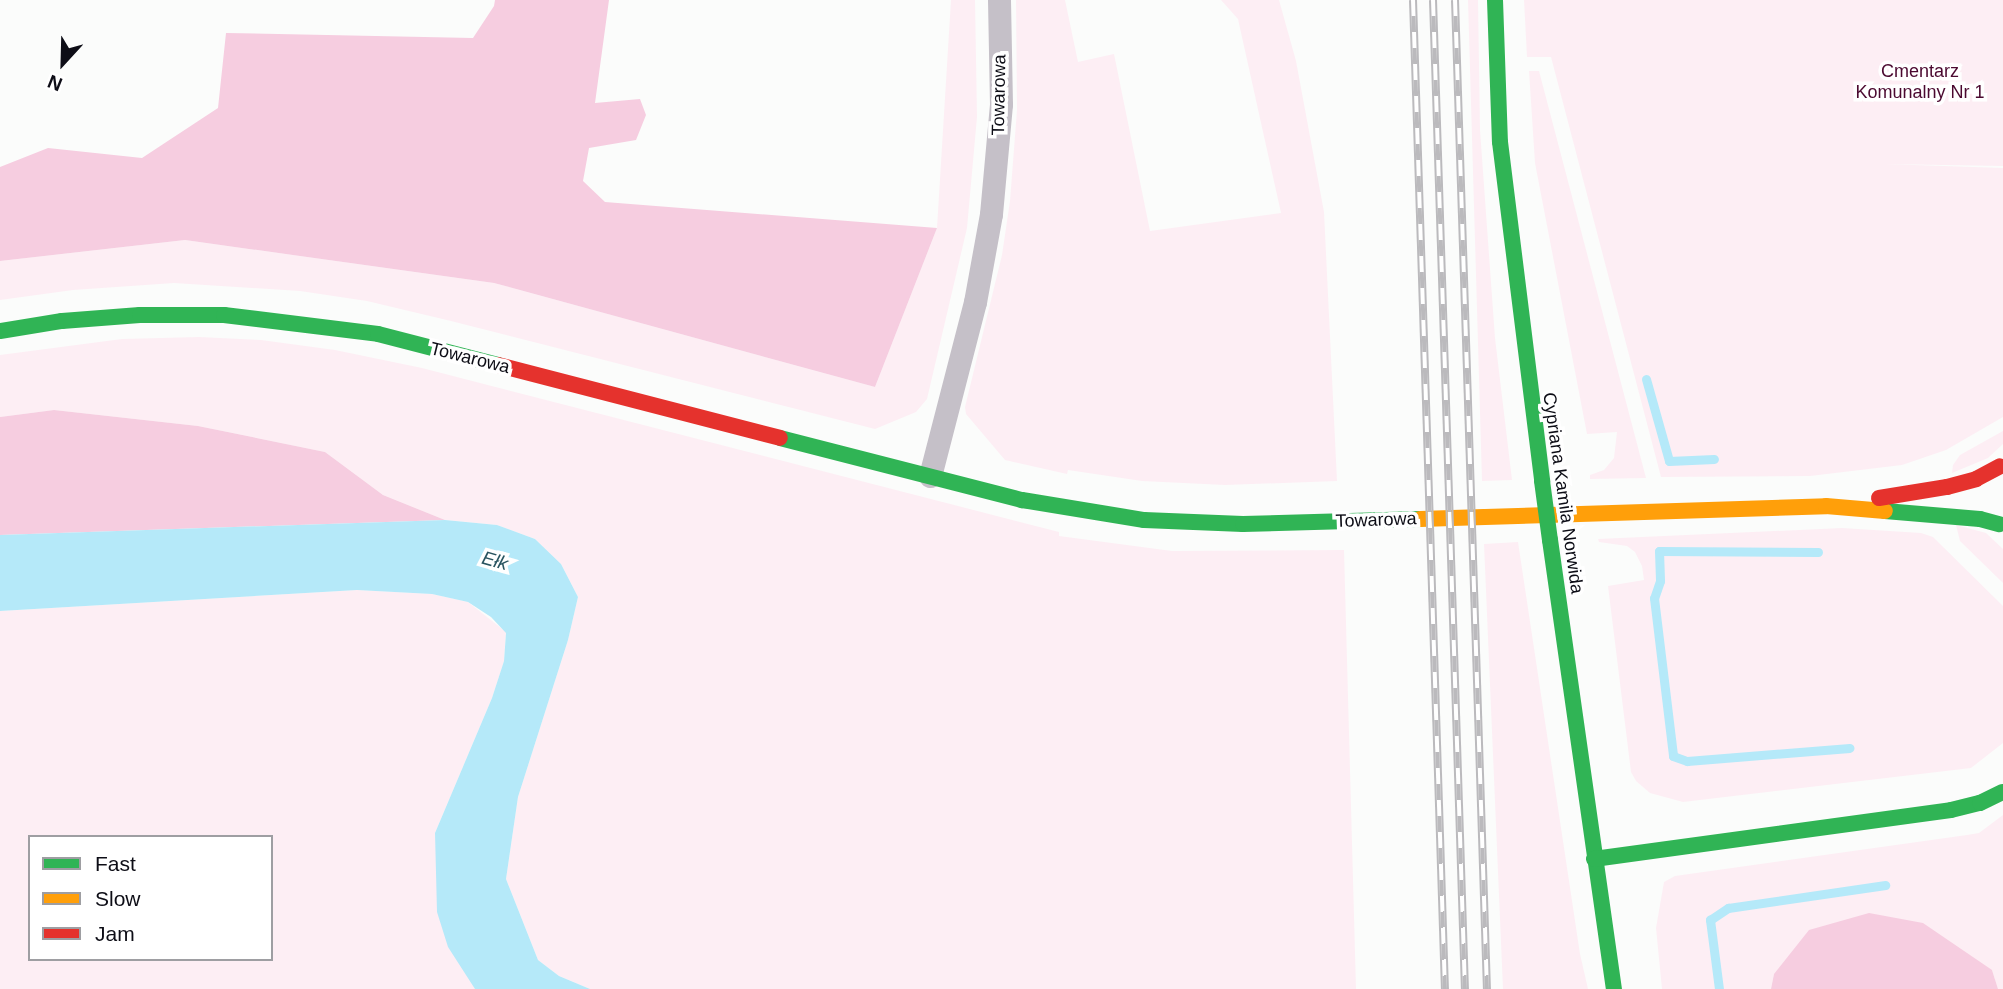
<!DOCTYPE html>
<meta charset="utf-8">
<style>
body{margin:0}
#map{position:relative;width:2003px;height:989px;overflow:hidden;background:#fbfcfb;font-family:Helvetica,sans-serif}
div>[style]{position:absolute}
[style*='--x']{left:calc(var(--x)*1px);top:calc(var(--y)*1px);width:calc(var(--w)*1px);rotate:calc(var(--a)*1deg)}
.green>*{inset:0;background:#fdeef4}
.forest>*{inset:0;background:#f6cde0}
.water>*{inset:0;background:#b5e9f9}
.stream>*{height:9px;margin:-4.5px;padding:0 4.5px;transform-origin:4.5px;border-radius:4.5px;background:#b5e9f9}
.street>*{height:23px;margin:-11.5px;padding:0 11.5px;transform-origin:11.5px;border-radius:11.5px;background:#c5c0c8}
.fast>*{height:16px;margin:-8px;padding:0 8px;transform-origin:8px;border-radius:8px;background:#30b455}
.slow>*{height:16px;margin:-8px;padding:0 8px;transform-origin:8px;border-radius:8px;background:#ff9f0a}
.jam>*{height:16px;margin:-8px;padding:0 8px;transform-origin:8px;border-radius:8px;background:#e5322d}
.rail>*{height:8px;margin-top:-4px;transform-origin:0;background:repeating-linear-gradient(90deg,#fff 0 16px,#bbbabd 0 32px);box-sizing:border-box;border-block:2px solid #bbbabd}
.fast-bridge>*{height:16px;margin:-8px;padding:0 8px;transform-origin:8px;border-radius:8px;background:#30b455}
span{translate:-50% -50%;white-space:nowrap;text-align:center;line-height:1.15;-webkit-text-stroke:7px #fff;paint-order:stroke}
.park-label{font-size:18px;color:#4b0930}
.street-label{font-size:18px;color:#0d0d16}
.water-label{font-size:19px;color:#295460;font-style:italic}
.legend{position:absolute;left:28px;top:835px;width:245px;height:126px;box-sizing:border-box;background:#fff;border:2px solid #9e9ea2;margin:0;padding:9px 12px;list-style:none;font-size:21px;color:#0d0d16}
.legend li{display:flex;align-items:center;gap:14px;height:35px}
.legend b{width:35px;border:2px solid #9e9ea2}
.north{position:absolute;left:28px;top:28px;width:70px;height:70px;-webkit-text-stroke:5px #fff;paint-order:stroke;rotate:202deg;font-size:19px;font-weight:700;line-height:28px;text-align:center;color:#0d0d16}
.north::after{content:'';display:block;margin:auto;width:24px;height:32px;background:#0d0d16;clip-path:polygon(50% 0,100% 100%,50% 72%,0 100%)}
</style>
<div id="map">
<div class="green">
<div style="clip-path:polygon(951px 0,975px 0,977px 117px,967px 228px,927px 399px,916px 412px,875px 429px,451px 321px,367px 301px,300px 291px,174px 283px,73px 290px,0 300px,0 261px,185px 240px,494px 283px,875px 387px,937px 228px)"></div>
<div style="clip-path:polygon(1016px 0,1065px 0,1078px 62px,1114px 54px,1150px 231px,1281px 213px,1238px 19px,1221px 0,1279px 0,1296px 61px,1324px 212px,1337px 481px,1225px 485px,1142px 481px,1068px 470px,1067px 474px,1005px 460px,966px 414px,965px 407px,1002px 255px,1010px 201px,1017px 110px)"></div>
<div style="clip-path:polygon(1468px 0,1478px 0,1480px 130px,1495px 338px,1512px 480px,1482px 481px)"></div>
<div style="clip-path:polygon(1524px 0,2003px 0,2003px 166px,1884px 164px,2003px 168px,2003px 417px,1946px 450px,1902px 465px,1810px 476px,1661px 477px,1551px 57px,1527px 57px)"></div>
<div style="clip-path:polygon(1529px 71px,1539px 71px,1646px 478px,1590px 479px,1590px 475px,1604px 470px,1614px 458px,1617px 432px,1587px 434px,1535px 163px)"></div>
<div style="clip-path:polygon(199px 337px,261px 340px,335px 350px,422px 368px,1059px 532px,1059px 536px,1172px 551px,1344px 550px,1356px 989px,590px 989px,559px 976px,538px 960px,506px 879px,518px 797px,568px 640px,578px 597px,561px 564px,535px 539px,497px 525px,445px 520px,383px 495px,325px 452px,198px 426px,54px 410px,0 417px,0 355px,122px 339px)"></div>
<div style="clip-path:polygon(2003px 431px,2003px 444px,1988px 458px,1952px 473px,1953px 465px,1960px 455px)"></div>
<div style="clip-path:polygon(1956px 525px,1986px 533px,2003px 549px,2003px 583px,1960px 541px)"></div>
<div style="clip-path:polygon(1842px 528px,1921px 533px,1933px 537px,2003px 606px,2003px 743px,1971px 768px,1683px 802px,1650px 793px,1636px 781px,1631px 772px,1608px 586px,1644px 580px,1642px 566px,1635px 552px,1627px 546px,1599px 542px,1598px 539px)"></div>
<div style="clip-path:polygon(1518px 542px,1580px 954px,1588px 989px,1503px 989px,1484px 544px)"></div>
<div style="clip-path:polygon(evenodd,357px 590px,432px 594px,468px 602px,506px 632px,504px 661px,492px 698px,435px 833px,475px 989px,0 989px,0 611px,357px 590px,30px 837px,271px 837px,271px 959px,30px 959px,30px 837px)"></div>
<div style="clip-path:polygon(2003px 815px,2003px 989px,1998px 989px,1992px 970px,1774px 974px,1771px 989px,1662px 989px,1656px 928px,1664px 882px,1675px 876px,1967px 835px,1979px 833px)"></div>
</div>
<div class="forest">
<div style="clip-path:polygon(495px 0,609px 0,595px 103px,640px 99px,646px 115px,636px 140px,589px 148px,583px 181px,605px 202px,937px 228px,875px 387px,494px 283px,185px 240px,0 261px,0 167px,48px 148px,142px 158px,218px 108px,226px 33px,473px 38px,494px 6px)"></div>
<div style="clip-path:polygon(54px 410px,198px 426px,325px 452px,383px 495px,445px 520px,0 535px,0 417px)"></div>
<div style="clip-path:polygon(1869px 913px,1923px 923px,1992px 970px,1998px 989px,1771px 989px,1774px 974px,1809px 930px)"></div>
</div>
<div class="water">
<div style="clip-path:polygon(445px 520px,497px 525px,535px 539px,561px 564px,578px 597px,568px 640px,518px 797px,506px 879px,538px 960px,559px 976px,590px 989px,475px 989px,448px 947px,437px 912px,435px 833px,492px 698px,504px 661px,506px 633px,491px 617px,468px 602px,432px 594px,357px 590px,0 611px,0 535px)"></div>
</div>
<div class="stream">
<div style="--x:1646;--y:379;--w:85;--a:74.3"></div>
<div style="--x:1669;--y:461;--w:45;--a:-2.5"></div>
<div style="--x:1818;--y:552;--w:159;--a:-179.6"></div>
<div style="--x:1659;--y:551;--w:30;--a:88"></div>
<div style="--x:1660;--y:581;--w:18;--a:109"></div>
<div style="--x:1654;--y:598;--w:159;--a:83.1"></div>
<div style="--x:1673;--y:756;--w:15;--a:20"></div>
<div style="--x:1687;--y:761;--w:163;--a:-4.6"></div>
<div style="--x:1719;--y:989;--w:70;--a:-97.4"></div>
<div style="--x:1710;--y:920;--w:22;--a:-34"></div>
<div style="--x:1728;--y:908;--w:159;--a:-8.3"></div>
</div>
<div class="street">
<div style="--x:930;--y:476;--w:180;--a:-75.5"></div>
<div style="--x:975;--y:302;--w:89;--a:-79.7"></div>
<div style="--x:991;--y:214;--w:110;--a:-84.8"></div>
<div style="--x:1001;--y:104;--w:104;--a:-91.1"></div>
</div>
<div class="fast">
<div style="--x:1495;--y:0;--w:142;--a:88"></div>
<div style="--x:1500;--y:142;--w:342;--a:82.9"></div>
<div style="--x:0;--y:331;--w:63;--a:-9.2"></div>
<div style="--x:62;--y:321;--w:78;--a:-4.4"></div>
<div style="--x:140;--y:315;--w:84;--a:0"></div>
<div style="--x:224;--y:315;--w:155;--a:7"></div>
<div style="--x:378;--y:334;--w:124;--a:14.5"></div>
<div style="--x:780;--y:438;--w:250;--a:14.4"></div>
<div style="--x:1022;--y:500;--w:124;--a:9.3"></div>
<div style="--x:1144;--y:520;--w:99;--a:2.3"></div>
<div style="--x:1243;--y:524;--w:177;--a:-1.6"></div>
<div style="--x:1885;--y:511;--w:95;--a:4.8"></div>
<div style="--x:1980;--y:519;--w:20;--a:15"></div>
<div style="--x:1550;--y:540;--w:454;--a:81.9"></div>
<div style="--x:1594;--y:859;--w:360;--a:-7.8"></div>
<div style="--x:1951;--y:810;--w:30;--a:-14"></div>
<div style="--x:1980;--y:803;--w:25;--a:-26"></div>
</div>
<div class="slow">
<div style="--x:1420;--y:519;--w:406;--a:-1.8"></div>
<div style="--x:1826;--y:506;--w:59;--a:4.8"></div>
</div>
<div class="jam">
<div style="--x:498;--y:365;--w:291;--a:14.5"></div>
<div style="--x:1879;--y:498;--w:69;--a:-9.2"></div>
<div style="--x:1947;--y:487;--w:30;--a:-15"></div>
<div style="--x:1976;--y:479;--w:27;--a:-28"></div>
</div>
<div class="rail">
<div style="--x:1413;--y:0;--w:990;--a:88.15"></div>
<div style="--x:1433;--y:0;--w:990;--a:88.15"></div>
<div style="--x:1455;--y:0;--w:990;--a:88.15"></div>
</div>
<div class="fast-bridge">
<div style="--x:1542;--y:481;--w:60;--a:82.3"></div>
</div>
<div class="park-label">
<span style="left:1920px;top:82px">Cmentarz<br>Komunalny Nr 1</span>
</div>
<div class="street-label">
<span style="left:999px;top:95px;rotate:-89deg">Towarowa</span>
<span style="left:470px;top:358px;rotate:14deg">Towarowa</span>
<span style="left:1563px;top:493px;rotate:82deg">Cypriana Kamila Norwida</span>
<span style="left:1376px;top:520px;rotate:-2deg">Towarowa</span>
</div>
<div class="water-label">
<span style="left:495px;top:561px;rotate:16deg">Ełk</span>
</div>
<ul class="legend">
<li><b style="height:9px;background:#30b455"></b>Fast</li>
<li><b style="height:9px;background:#ff9f0a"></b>Slow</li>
<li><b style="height:9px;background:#e5322d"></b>Jam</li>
</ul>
<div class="north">N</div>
</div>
